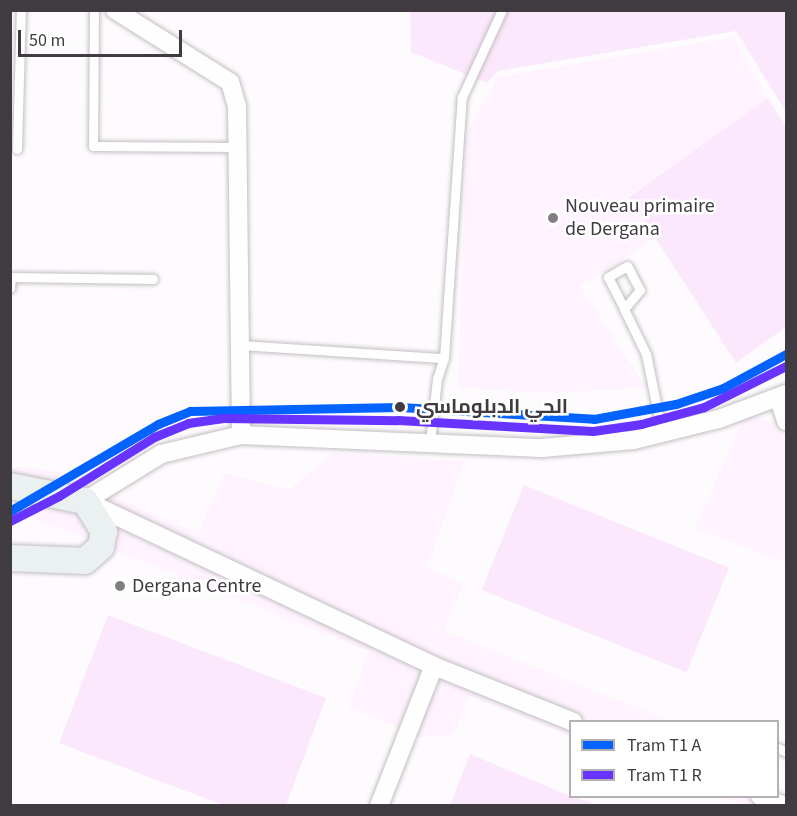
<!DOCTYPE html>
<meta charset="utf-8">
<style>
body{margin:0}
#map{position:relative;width:797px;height:816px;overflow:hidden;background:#fefbfe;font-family:"Source Sans 3",Cairo,sans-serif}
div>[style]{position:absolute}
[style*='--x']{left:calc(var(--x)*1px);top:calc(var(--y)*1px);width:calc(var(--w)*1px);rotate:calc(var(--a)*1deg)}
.built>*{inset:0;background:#fef3fe}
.green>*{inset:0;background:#fce8fc;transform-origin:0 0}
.roads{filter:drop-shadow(0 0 2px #c2bfc2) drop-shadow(0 0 2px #c2bfc2)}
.lane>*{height:9px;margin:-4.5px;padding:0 4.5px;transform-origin:4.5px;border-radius:4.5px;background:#fffeff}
.street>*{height:18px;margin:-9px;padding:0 9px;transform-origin:9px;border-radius:9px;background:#fffeff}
.secondary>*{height:26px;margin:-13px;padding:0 13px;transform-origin:13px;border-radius:13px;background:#ebf0f0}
.tram-1>*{height:9px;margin:-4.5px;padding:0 4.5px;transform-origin:4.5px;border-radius:4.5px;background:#0363ff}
.tram-2>*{height:9px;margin:-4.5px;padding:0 4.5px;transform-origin:4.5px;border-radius:4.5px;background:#63f}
.dots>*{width:16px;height:16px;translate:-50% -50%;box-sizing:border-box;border:3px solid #fff;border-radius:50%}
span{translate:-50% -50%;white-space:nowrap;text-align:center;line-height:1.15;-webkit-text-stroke:5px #fff;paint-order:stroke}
.poi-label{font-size:20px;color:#403b40}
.left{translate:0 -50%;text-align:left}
.stop-label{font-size:20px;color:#403b40;font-weight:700}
.frame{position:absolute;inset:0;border:12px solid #403b40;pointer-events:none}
.legend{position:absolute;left:569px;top:720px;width:210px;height:78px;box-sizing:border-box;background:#fff;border:2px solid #b3b1b3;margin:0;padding:8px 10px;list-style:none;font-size:18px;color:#403b40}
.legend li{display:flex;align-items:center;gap:12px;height:30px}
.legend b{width:30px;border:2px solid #b3b1b3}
.scale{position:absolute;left:18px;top:30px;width:164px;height:27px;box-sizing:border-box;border:3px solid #403b40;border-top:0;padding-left:8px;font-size:18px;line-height:21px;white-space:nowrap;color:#403b40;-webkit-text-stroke:4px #fff;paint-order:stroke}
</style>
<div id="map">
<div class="built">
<div style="clip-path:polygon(733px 37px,768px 98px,629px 196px,654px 239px,580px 286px,646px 388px,551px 393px,458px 388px,467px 133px,498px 77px)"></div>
<div style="clip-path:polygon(746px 413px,779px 425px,786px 446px,786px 563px,695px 528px)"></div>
<div style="clip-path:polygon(333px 453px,465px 461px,427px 567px,463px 584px,444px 631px,671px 721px,570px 722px,570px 736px,470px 696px,453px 735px,420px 737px,349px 707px,368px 651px,11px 509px,10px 467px,27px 467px,59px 472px,198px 534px,224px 473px,289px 490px)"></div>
<div style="clip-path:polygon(722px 797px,765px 797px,762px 806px,745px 805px)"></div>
</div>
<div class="green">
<div style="clip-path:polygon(410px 11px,786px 11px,786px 112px,736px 31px,498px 71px,487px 83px,411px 52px)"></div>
<div style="clip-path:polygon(768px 98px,786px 127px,786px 327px,736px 363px,629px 197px)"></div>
<div style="left:524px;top:485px;width:221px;height:113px;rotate:22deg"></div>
<div style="clip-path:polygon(108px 615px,326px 698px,286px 805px,223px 805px,59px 743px)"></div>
<div style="clip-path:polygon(470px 754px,570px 796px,599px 805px,450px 805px)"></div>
</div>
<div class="roads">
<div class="lane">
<div style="--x:94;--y:10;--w:136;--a:90.4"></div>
<div style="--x:93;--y:146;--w:141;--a:0.4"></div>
<div style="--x:17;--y:149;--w:139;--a:-88.4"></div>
<div style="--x:10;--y:288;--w:11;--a:-85"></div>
<div style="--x:11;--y:277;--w:142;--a:0.8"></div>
<div style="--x:624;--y:309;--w:25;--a:-50"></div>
<div style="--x:640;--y:290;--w:27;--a:-118"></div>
<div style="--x:627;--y:266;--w:22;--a:150"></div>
<div style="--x:608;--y:277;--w:36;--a:63"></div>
<div style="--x:624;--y:309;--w:50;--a:63.9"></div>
<div style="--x:646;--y:354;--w:81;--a:78.6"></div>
<div style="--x:241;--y:345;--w:203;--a:3.7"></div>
<div style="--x:444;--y:358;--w:262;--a:-86.1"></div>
<div style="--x:462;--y:97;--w:96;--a:-65.3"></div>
<div style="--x:430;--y:442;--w:63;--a:-83.7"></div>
<div style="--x:437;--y:379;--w:22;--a:-72"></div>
<div style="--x:778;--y:748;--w:9;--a:27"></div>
</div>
<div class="street">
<div style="--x:115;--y:10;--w:136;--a:32.1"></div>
<div style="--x:230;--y:82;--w:26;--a:74"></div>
<div style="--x:237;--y:107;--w:328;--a:89.3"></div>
<div style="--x:779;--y:398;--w:24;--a:73"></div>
<div style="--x:85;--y:501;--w:89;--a:-31.7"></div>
<div style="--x:161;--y:454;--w:82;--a:-13.4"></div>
<div style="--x:241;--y:435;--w:301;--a:2.5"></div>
<div style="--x:542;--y:448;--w:92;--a:-5"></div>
<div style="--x:634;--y:440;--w:88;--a:-13.9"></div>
<div style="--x:719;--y:419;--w:72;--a:-20.5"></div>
<div style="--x:85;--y:501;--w:386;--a:25.3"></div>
<div style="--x:434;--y:666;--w:150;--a:21.9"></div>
<div style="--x:760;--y:796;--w:24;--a:22"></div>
<div style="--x:379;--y:806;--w:150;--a:-68.6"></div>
</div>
<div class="secondary">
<div style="--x:10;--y:486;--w:76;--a:11.3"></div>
<div style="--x:85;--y:501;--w:36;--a:58"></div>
<div style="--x:104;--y:531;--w:16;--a:101"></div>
<div style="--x:101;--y:547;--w:21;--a:139"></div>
<div style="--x:85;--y:561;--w:75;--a:-177.7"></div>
</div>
</div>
<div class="tram-1">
<div style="--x:10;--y:511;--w:172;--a:-30.4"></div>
<div style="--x:158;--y:424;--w:35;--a:-22"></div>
<div style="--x:190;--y:411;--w:210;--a:-1.1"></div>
<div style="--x:400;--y:407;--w:194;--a:3.5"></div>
<div style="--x:594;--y:419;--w:83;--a:-10.4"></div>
<div style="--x:676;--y:404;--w:50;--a:-18.8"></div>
<div style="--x:723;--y:388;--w:72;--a:-28.4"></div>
</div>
<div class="tram-2">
<div style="--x:10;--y:521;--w:55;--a:-27"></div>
<div style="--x:59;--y:496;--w:112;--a:-31.8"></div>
<div style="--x:154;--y:437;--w:37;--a:-22"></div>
<div style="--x:188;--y:423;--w:34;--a:-8"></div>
<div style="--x:222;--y:418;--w:176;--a:0.7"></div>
<div style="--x:398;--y:420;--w:195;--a:3.2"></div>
<div style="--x:593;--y:431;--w:49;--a:-8.3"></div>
<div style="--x:641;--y:424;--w:65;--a:-15.1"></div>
<div style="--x:704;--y:407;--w:92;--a:-26.6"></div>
</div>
<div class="dots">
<div style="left:553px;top:218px;background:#827e82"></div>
<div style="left:400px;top:407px;background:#403b40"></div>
<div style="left:120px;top:586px;background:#827e82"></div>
</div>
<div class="poi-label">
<span class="left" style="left:565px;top:218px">Nouveau primaire<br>de Dergana</span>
<span class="left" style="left:132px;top:586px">Dergana Centre</span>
</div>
<div class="stop-label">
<span class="left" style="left:416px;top:407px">الحي الدبلوماسي</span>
</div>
<div class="frame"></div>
<ul class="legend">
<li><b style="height:8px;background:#0363ff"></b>Tram T1 A</li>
<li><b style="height:8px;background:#63f"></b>Tram T1 R</li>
</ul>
<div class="scale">50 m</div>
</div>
